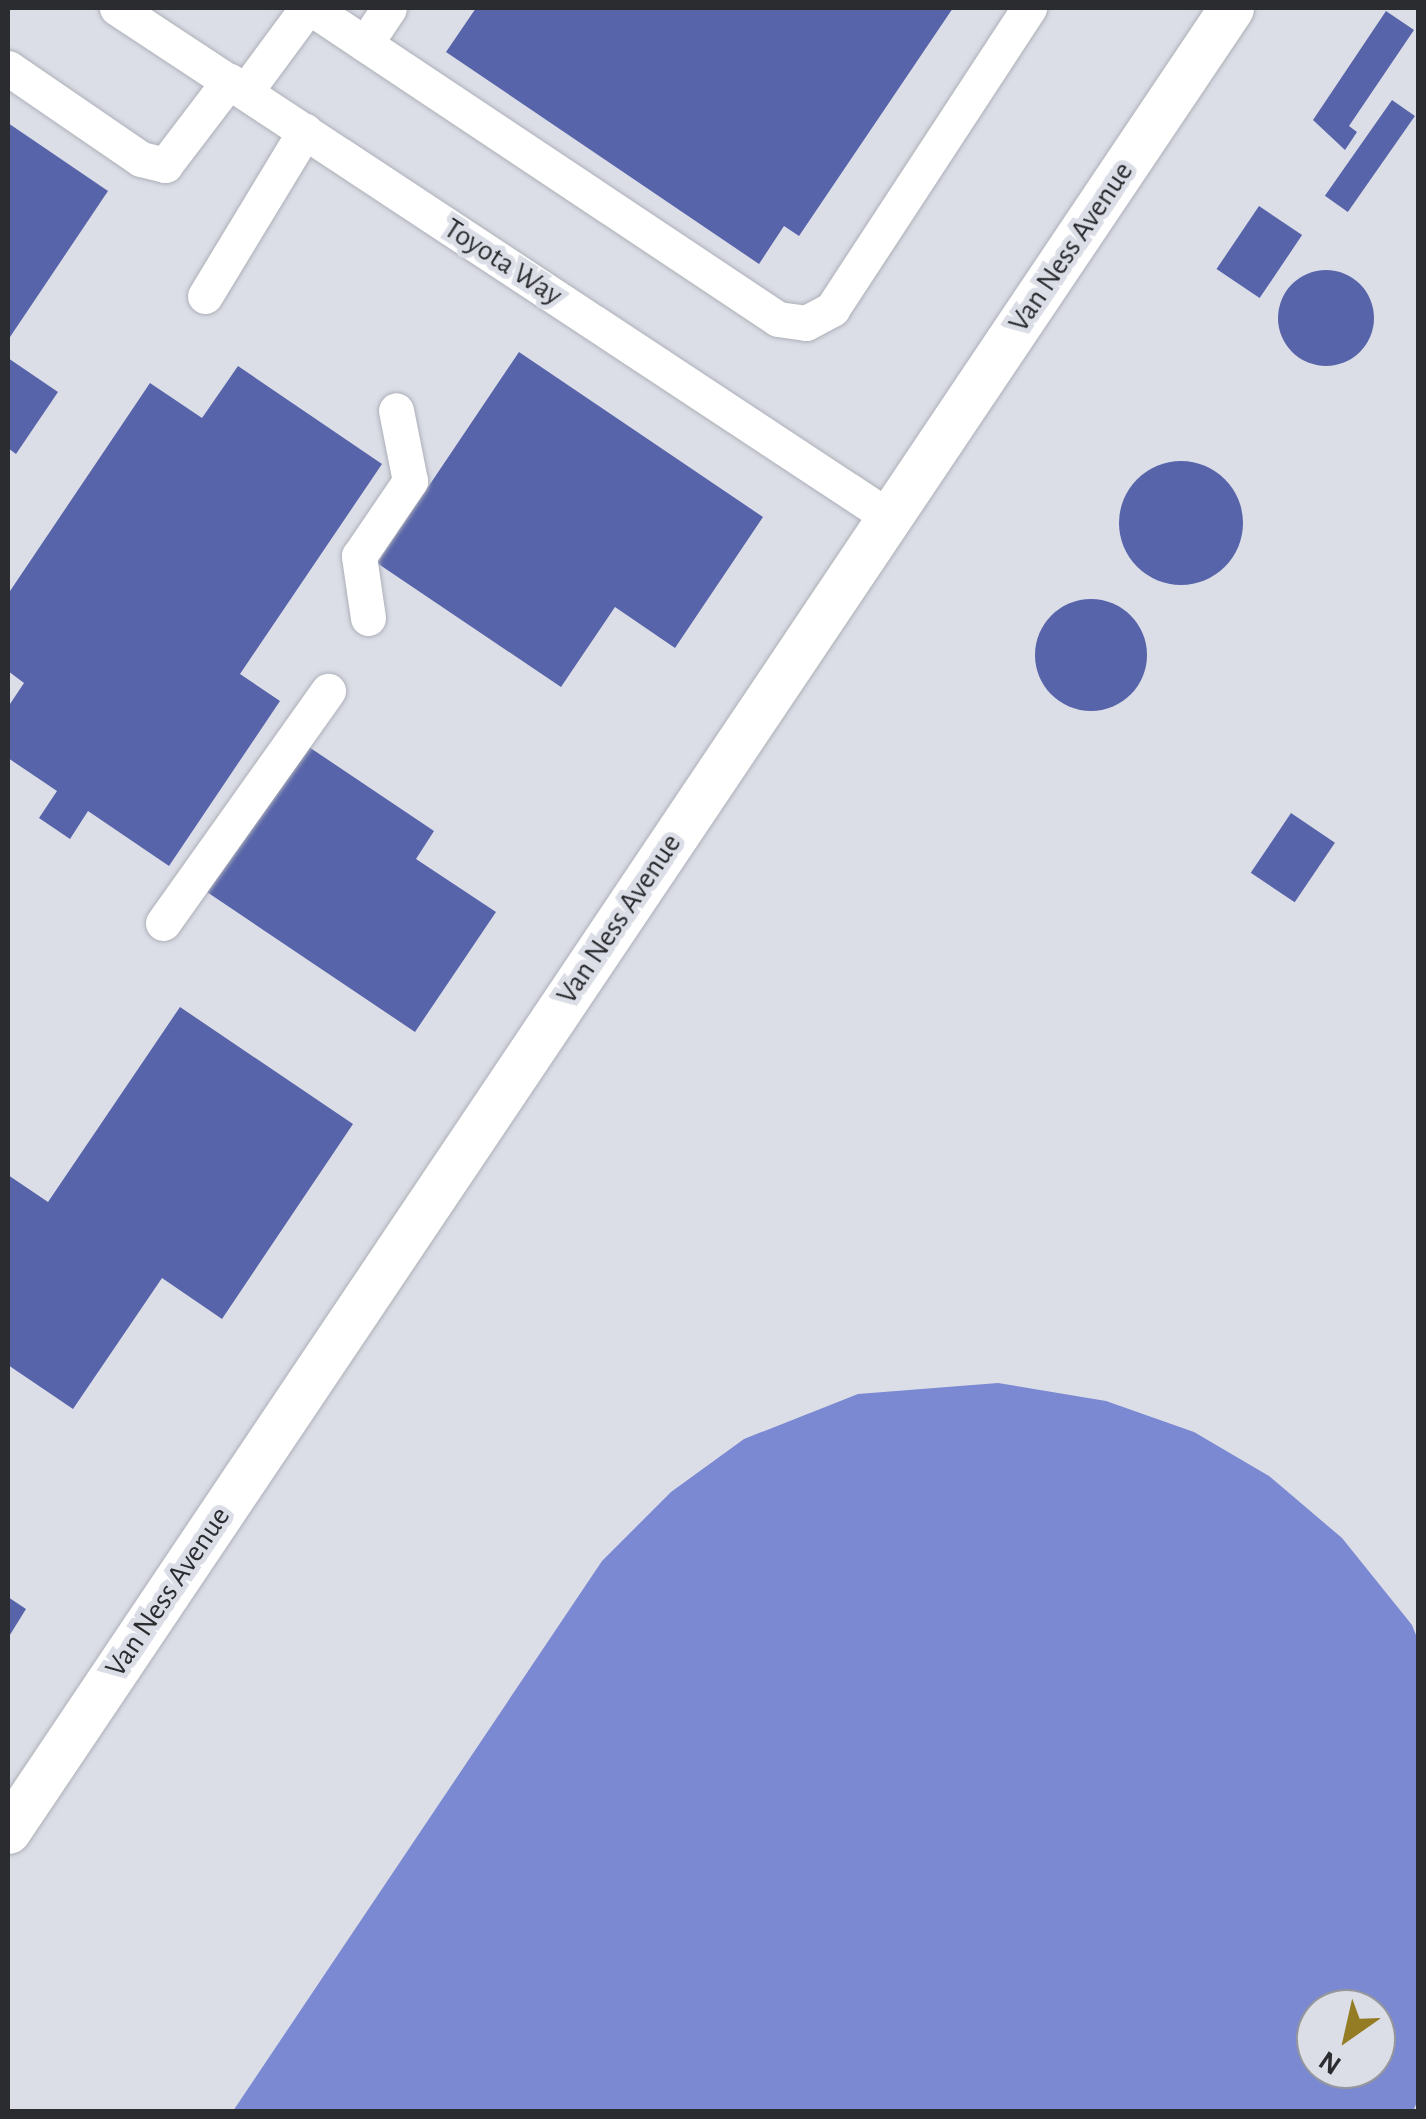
<!DOCTYPE html>
<style>
body{margin:0}
#map{position:relative;width:1426px;height:2119px;overflow:hidden;background:#dcdee7;font-family:"Alegreya Sans",sans-serif}
div>[style]{position:absolute}
[style*='--x']{left:calc(var(--x)*1px);top:calc(var(--y)*1px);width:calc(var(--w)*1px);rotate:calc(var(--a)*1deg)}
.water>*{inset:0;background:#7a89d2}
.building>*{inset:0;background:#5764aa;transform-origin:0 0}
.round{border-radius:50%}
.roads{filter:drop-shadow(0 0 2px #adb0b8) drop-shadow(0 0 2px #adb0b8)}
.minor>*{height:35px;margin:-17.5px;padding:0 17.5px;transform-origin:17.5px;border-radius:17.5px;background:#fff}
.major>*{height:45px;margin:-22.5px;padding:0 22.5px;transform-origin:22.5px;border-radius:22.5px;background:#fff}
span{translate:-50% -50%;white-space:nowrap;text-align:center;line-height:1.15;-webkit-text-stroke:10px #dcdee7;paint-order:stroke}
.street-label{font-size:30px;color:#2b2c2f}
.frame{position:absolute;inset:0;border:10px solid #2b2c2f;pointer-events:none}
.north{position:absolute;left:1296px;top:1989px;width:100px;height:100px;box-sizing:border-box;background:#dcdee7;border:2px solid #95979d;border-radius:50%;rotate:214deg;font-size:28px;font-weight:700;line-height:40px;text-align:center;color:#2b2c2f}
.north::after{content:'';display:block;margin:auto;width:35px;height:45px;background:#937c23;clip-path:polygon(50% 0,100% 100%,50% 72%,0 100%)}
</style>
<div id="map">
<div class="water">
<div style="clip-path:polygon(evenodd,998px 1383px,1106px 1401px,1194px 1432px,1269px 1476px,1342px 1538px,1412px 1625px,1418px 1640px,1418px 2100px,1413px 2111px,233px 2111px,602px 1561px,671px 1492px,744px 1439px,858px 1394px,998px 1383px,1316px 2009px,1376px 2009px,1376px 2069px,1316px 2069px,1316px 2009px)"></div>
</div>
<div class="building">
<div style="clip-path:polygon(476px 8px,953px 8px,799px 236px,784px 226px,759px 264px,446px 52px)"></div>
<div style="clip-path:polygon(1386px 11px,1414px 30px,1349px 126px,1357px 132px,1345px 150px,1313px 120px)"></div>
<div style="left:1392px;top:100px;width:28px;height:117px;rotate:35deg"></div>
<div style="clip-path:polygon(8px 123px,108px 191px,8px 340px)"></div>
<div style="left:1259px;top:206px;width:52px;height:76px;rotate:34deg"></div>
<div class="round" style="left:1278px;top:270px;width:96px;height:96px"></div>
<div style="clip-path:polygon(519px 352px,763px 517px,675px 648px,615px 607px,561px 687px,377px 563px)"></div>
<div style="clip-path:polygon(8px 358px,58px 392px,16px 454px,8px 448px)"></div>
<div style="clip-path:polygon(238px 366px,382px 464px,240px 674px,280px 701px,169px 866px,88px 811px,70px 839px,39px 818px,57px 791px,8px 758px,8px 707px,24px 683px,8px 671px,8px 594px,150px 383px,202px 418px)"></div>
<div class="round" style="left:1119px;top:461px;width:124px;height:124px"></div>
<div class="round" style="left:1035px;top:599px;width:112px;height:112px"></div>
<div style="clip-path:polygon(303px 743px,434px 831px,416px 859px,496px 912px,415px 1032px,204px 890px)"></div>
<div style="left:1291px;top:813px;width:53px;height:72px;rotate:34deg"></div>
<div style="clip-path:polygon(180px 1007px,353px 1124px,222px 1319px,162px 1278px,73px 1409px,8px 1365px,8px 1175px,48px 1202px)"></div>
<div style="clip-path:polygon(8px 1597px,26px 1609px,8px 1638px)"></div>
</div>
<div class="roads">
<div class="minor">
<div style="--x:117;--y:8;--w:925;--a:33.4"></div>
<div style="--x:311;--y:8;--w:561;--a:33.66"></div>
<div style="--x:778;--y:319;--w:28;--a:8"></div>
<div style="--x:806;--y:323;--w:30;--a:-28"></div>
<div style="--x:832;--y:309;--w:360;--a:-56.8"></div>
<div style="--x:365;--y:44;--w:43;--a:-56.3"></div>
<div style="--x:8;--y:68;--w:161;--a:34.4"></div>
<div style="--x:141;--y:159;--w:25;--a:14"></div>
<div style="--x:165;--y:165;--w:106;--a:-52.7"></div>
<div style="--x:245;--y:92;--w:104;--a:-53.6"></div>
<div style="--x:205;--y:296;--w:193;--a:-58.8"></div>
<div style="--x:368;--y:618;--w:63;--a:-98.3"></div>
<div style="--x:359;--y:556;--w:91;--a:-55.8"></div>
<div style="--x:410;--y:481;--w:72;--a:-101.2"></div>
<div style="--x:163;--y:923;--w:285;--a:-54.6"></div>
</div>
<div class="major">
<div style="--x:8;--y:1831;--w:2195;--a:-56.14"></div>
</div>
</div>
<div class="street-label">
<span style="left:1071px;top:247px;rotate:-56deg">Van Ness Avenue</span>
<span style="left:503px;top:262px;rotate:33deg">Toyota Way</span>
<span style="left:619px;top:919px;rotate:-56deg">Van Ness Avenue</span>
<span style="left:168px;top:1592px;rotate:-56deg">Van Ness Avenue</span>
</div>
<div class="frame"></div>
<div class="north">N</div>
</div>
